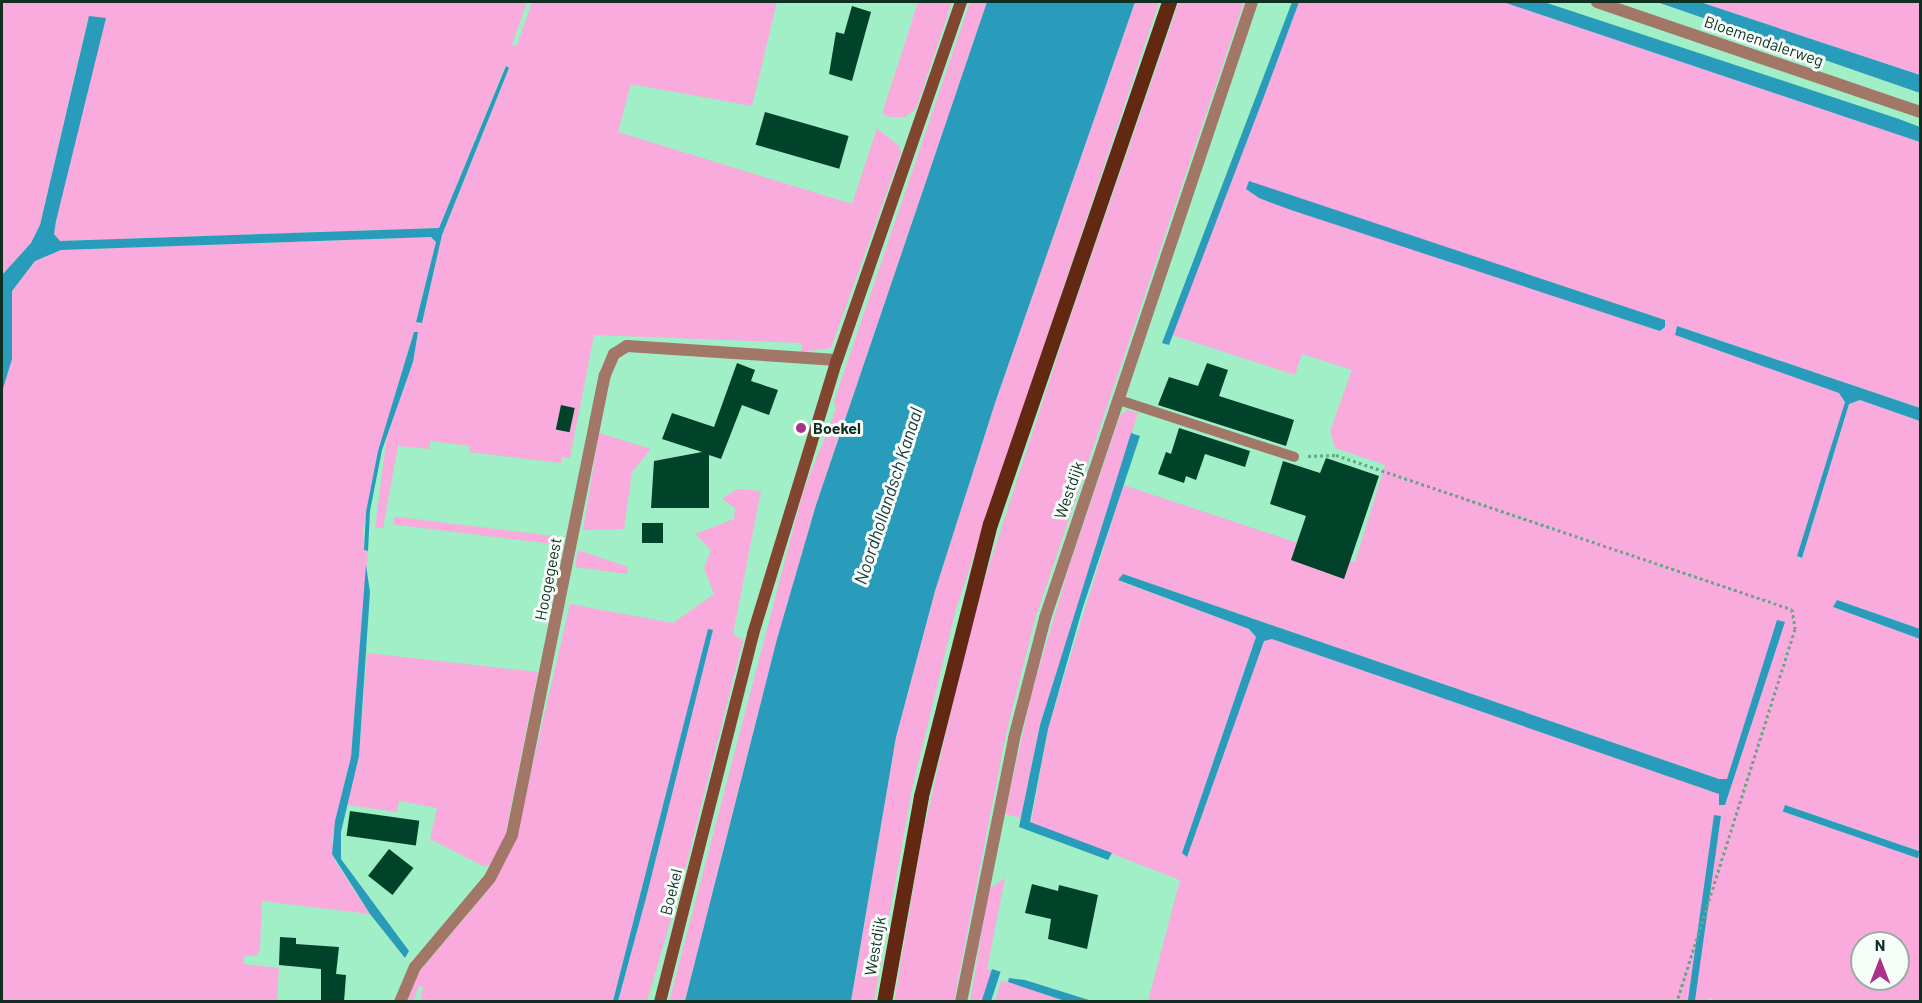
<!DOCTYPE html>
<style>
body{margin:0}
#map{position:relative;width:1922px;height:1003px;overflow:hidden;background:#a1efc6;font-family:Barlow,sans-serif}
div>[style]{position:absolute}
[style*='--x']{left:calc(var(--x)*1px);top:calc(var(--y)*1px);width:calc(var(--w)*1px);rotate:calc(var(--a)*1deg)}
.green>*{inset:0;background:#f8abdc;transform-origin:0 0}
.water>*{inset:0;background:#2a9cbb;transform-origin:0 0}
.building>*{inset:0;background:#00432a;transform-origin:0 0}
.path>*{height:3px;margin-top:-1.5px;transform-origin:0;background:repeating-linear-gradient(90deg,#69a586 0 3px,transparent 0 6px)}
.lane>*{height:10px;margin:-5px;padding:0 5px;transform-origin:5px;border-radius:5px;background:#a27767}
.street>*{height:12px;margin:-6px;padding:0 6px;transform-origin:6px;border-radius:6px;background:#a27767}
.secondary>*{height:12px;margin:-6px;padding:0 6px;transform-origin:6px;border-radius:6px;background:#82452f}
.primary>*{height:15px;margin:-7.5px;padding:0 7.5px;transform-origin:7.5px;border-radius:7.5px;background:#622811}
.dots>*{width:16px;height:16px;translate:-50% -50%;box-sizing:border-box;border:3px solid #f7fefa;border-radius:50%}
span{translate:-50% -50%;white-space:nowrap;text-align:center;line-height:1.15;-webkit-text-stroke:6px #f7fefa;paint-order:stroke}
.street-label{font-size:16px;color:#0f3021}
.poi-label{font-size:16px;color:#0f3021;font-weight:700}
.left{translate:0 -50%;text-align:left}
.water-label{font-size:18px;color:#203840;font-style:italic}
.frame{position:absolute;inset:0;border:3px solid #0f3021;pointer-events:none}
.north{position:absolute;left:1850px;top:931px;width:60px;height:60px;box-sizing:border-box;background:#f7fefa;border:2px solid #9aaca3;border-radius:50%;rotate:0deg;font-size:16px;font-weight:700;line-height:24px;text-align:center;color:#0f3021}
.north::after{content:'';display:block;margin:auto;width:21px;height:27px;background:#aa3289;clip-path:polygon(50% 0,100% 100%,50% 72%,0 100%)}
</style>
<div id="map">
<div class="green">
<div style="clip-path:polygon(2px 2px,527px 2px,512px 45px,517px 45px,532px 2px,777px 2px,752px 106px,631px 84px,618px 132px,852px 204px,877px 128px,899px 146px,901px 153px,831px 348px,801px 352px,802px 343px,594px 335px,570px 458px,562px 457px,561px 463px,469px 452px,470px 446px,430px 441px,430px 449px,398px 446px,383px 528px,375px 528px,387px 436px,413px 362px,418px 333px,414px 332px,378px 451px,366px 512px,363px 533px,364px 550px,368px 551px,351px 757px,332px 840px,335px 861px,370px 914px,262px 901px,260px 948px,257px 956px,245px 955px,243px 964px,279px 968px,277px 1001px,2px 1001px,2px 392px,12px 359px,12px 291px,35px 261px,61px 250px,431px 237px,436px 242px,416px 321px,422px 323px,442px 235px,509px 68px,505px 67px,439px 228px,60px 241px,54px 234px,89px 16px,40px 225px,31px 243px,2px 275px)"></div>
<div style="clip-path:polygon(918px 2px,952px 2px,916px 109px,905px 117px,890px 117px,882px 114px)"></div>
<div style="clip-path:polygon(970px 2px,987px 2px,816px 505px,777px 639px,685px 1001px,669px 1002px,803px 492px,836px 409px,834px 401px)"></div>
<div style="clip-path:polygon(1135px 2px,1159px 2px,956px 609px,912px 789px,874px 1001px,851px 1002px,896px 737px,935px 591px,995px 403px)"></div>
<div style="clip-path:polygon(1179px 2px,1244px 2px,1035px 619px,1006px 734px,954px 1001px,894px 1002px,922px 838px,972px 618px,1072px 312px)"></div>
<div style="clip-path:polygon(evenodd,1299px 2px,1503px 2px,1920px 142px,1920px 408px,1678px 326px,1675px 330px,1675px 335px,1840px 393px,1845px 402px,1798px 559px,1802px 558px,1849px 404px,1860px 400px,1920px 421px,1920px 629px,1837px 600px,1833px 607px,1920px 639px,1920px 851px,1785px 805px,1784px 812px,1920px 859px,1920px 1001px,1720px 1002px,1709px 998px,1707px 1002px,1148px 1001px,1180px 880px,1031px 823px,1048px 729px,1123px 485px,1355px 562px,1385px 465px,1335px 448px,1330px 431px,1352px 370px,1302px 354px,1295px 375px,1172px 335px,1299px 2px,1249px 182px,1664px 320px,1665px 327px,1659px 331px,1595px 309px,1249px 182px,1299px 2px,1123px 574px,1719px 779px,1727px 779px,1784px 622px,1725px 805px,1719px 805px,1720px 794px,1272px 639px,1264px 641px,1186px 856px,1182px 853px,1256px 637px,1249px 629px,1119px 581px,1123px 574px,1299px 2px,1862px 943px,1898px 943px,1898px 979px,1862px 979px,1862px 943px)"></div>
<div style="clip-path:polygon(1700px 2px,1920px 2px,1920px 75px)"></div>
<div style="clip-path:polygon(1127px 410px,1138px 413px,1040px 725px,1021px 818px,1005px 814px,1032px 692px,1069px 567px,1120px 416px)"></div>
<div style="clip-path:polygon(599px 433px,651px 449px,632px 472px,624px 529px,583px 530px)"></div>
<div style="clip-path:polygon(737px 489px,761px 491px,733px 634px,743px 640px,682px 882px,647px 1001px,618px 1001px,712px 630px,708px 630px,613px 1001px,420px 1001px,423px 987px,419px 986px,413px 1001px,407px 1002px,414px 978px,489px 889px,515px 841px,570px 604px,673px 623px,714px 594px,704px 568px,711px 550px,695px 534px,734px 519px,735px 508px,722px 499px)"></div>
<div style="left:561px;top:537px;width:8px;height:168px;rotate:97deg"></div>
<div style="clip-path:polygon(578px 550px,628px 567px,627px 574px,575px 567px)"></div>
<div style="clip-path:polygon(367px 653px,538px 672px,505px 836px,492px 864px,483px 866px,430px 839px,437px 808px,399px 801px,397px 812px,347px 805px,359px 756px)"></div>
<div style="clip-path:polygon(1005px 878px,987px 969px,991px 971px,985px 1001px,970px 1002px,989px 889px)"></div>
<div style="clip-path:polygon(1001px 981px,1010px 982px,1065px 1001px,995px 1002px)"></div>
</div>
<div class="water">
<div style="clip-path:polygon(987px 2px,1135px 2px,995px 403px,935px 591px,896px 737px,851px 1001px,685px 1001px,777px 639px,816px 505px)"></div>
<div style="clip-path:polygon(1292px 2px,1299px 2px,1263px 99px,1169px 345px,1162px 343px)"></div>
<div style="clip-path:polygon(1503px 2px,1544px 2px,1899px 119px,1920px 127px,1920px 142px)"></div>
<div style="clip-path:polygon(1657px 2px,1700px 2px,1920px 75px,1920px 93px)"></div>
<div style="clip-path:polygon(89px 16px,106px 18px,56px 221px,54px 234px,60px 241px,439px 228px,506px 66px,509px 68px,442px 235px,422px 323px,416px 322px,436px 242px,431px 237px,61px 250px,35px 261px,12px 291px,12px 359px,2px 392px,2px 275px,31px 243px,40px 225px)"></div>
<div style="clip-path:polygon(1249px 181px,1665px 320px,1665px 327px,1660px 331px,1291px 210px,1259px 198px,1246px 189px)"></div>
<div style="clip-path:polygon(1677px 326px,1920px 408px,1920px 421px,1860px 400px,1849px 404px,1802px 558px,1797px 556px,1845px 402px,1839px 393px,1675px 335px)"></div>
<div style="clip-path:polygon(414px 332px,418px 332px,413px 362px,382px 450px,370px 511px,368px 551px,364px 550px,366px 512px,378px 451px)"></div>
<div style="clip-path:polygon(1131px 433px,1140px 436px,1082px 610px,1048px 729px,1030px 822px,1112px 853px,1108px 860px,1019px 827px,1040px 725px)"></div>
<div style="clip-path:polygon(366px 565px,370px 592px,359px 756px,341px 832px,341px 859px,409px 951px,405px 958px,370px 914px,332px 854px,335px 821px,351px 757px)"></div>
<div style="clip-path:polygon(1123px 574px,1719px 779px,1727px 779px,1777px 620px,1785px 622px,1725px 805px,1719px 805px,1719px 794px,1272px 639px,1264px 641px,1187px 857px,1182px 853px,1256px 637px,1249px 629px,1118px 580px)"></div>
<div style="clip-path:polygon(1837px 600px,1920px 629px,1920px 639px,1833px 607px)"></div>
<div style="clip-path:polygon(708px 629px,713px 630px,646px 898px,618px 1001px,613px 1001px)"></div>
<div style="left:1785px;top:805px;width:143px;height:7px;rotate:19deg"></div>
<div style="left:1714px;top:815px;width:7px;height:195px;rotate:8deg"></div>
<div style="left:992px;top:969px;width:9px;height:33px;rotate:18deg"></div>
<div style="clip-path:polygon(1009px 978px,1025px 980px,1092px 1001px,1065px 1001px,1008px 982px)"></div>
</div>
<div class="building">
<div style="clip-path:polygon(852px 6px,871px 12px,852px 81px,829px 74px,836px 32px,844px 34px)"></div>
<div style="left:765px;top:112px;width:87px;height:34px;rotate:16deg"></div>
<div style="clip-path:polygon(737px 363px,755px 370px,751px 381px,778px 390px,769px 415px,742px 405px,721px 459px,709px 455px,709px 508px,651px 508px,654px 461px,702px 452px,662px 439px,672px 413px,714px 427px)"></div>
<div style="clip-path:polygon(1207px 363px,1228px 370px,1219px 396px,1294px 420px,1286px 446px,1158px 405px,1169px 377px,1198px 386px)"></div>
<div style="left:561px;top:405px;width:14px;height:25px;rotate:12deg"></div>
<div style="clip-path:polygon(1179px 428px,1250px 451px,1245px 467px,1205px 454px,1196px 480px,1186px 476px,1184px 483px,1158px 474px,1166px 452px,1171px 454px)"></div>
<div style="clip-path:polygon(1326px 458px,1379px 476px,1344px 579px,1291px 560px,1306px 516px,1270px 504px,1283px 461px,1320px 473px)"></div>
<div style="left:642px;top:523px;width:21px;height:20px"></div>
<div style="left:350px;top:811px;width:70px;height:25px;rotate:8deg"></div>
<div style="left:389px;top:849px;width:31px;height:34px;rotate:38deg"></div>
<div style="clip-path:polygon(1032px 884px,1058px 891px,1059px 885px,1098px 895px,1087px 949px,1048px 939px,1051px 919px,1025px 913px)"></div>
<div style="clip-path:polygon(280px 937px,296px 938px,296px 944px,339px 947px,336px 974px,346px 975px,344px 1002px,321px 1002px,321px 969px,279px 965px)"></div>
</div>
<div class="path">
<div style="--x:1308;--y:456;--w:28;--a:-2"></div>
<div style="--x:1336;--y:455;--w:481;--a:18.7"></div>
<div style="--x:1792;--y:609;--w:20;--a:81"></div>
<div style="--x:1795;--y:629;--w:391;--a:107.6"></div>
</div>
<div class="lane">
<div style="--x:1119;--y:400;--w:184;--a:18"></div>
</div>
<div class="street">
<div style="--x:1597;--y:2;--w:341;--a:18.8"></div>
<div style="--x:400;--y:1002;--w:38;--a:-67"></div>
<div style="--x:415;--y:967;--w:116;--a:-49.9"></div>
<div style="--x:490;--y:878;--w:48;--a:-62.9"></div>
<div style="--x:512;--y:835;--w:469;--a:-78.6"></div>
<div style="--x:605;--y:375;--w:23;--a:-67"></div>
<div style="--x:614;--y:354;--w:15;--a:-32"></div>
<div style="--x:627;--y:346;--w:210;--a:3.8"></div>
<div style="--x:961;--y:1002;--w:269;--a:-78.6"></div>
<div style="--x:1014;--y:738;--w:124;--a:-75.5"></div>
<div style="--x:1045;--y:618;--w:650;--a:-71.43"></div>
</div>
<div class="secondary">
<div style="--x:660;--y:1002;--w:380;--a:-75.8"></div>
<div style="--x:753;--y:634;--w:287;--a:-73"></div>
<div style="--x:837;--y:360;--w:379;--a:-70.9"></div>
</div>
<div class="primary">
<div style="--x:884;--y:1002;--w:209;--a:-79.8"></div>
<div style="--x:921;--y:796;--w:281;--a:-75.8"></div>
<div style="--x:990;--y:524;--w:552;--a:-71.07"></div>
</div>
<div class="dots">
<div style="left:801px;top:428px;background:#aa3289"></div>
</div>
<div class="street-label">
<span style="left:1764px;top:41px;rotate:19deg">Bloemendalerweg</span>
<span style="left:1069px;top:490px;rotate:-71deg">Westdijk</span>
<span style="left:548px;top:579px;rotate:-79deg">Hoogegeest</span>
<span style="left:671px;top:892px;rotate:-76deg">Boekel</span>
<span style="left:875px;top:946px;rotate:-80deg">Westdijk</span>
</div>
<div class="poi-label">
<span class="left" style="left:813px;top:428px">Boekel</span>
</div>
<div class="water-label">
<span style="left:888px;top:496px;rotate:-72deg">Noordhollandsch Kanaal</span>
</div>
<div class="frame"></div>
<div class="north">N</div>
</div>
